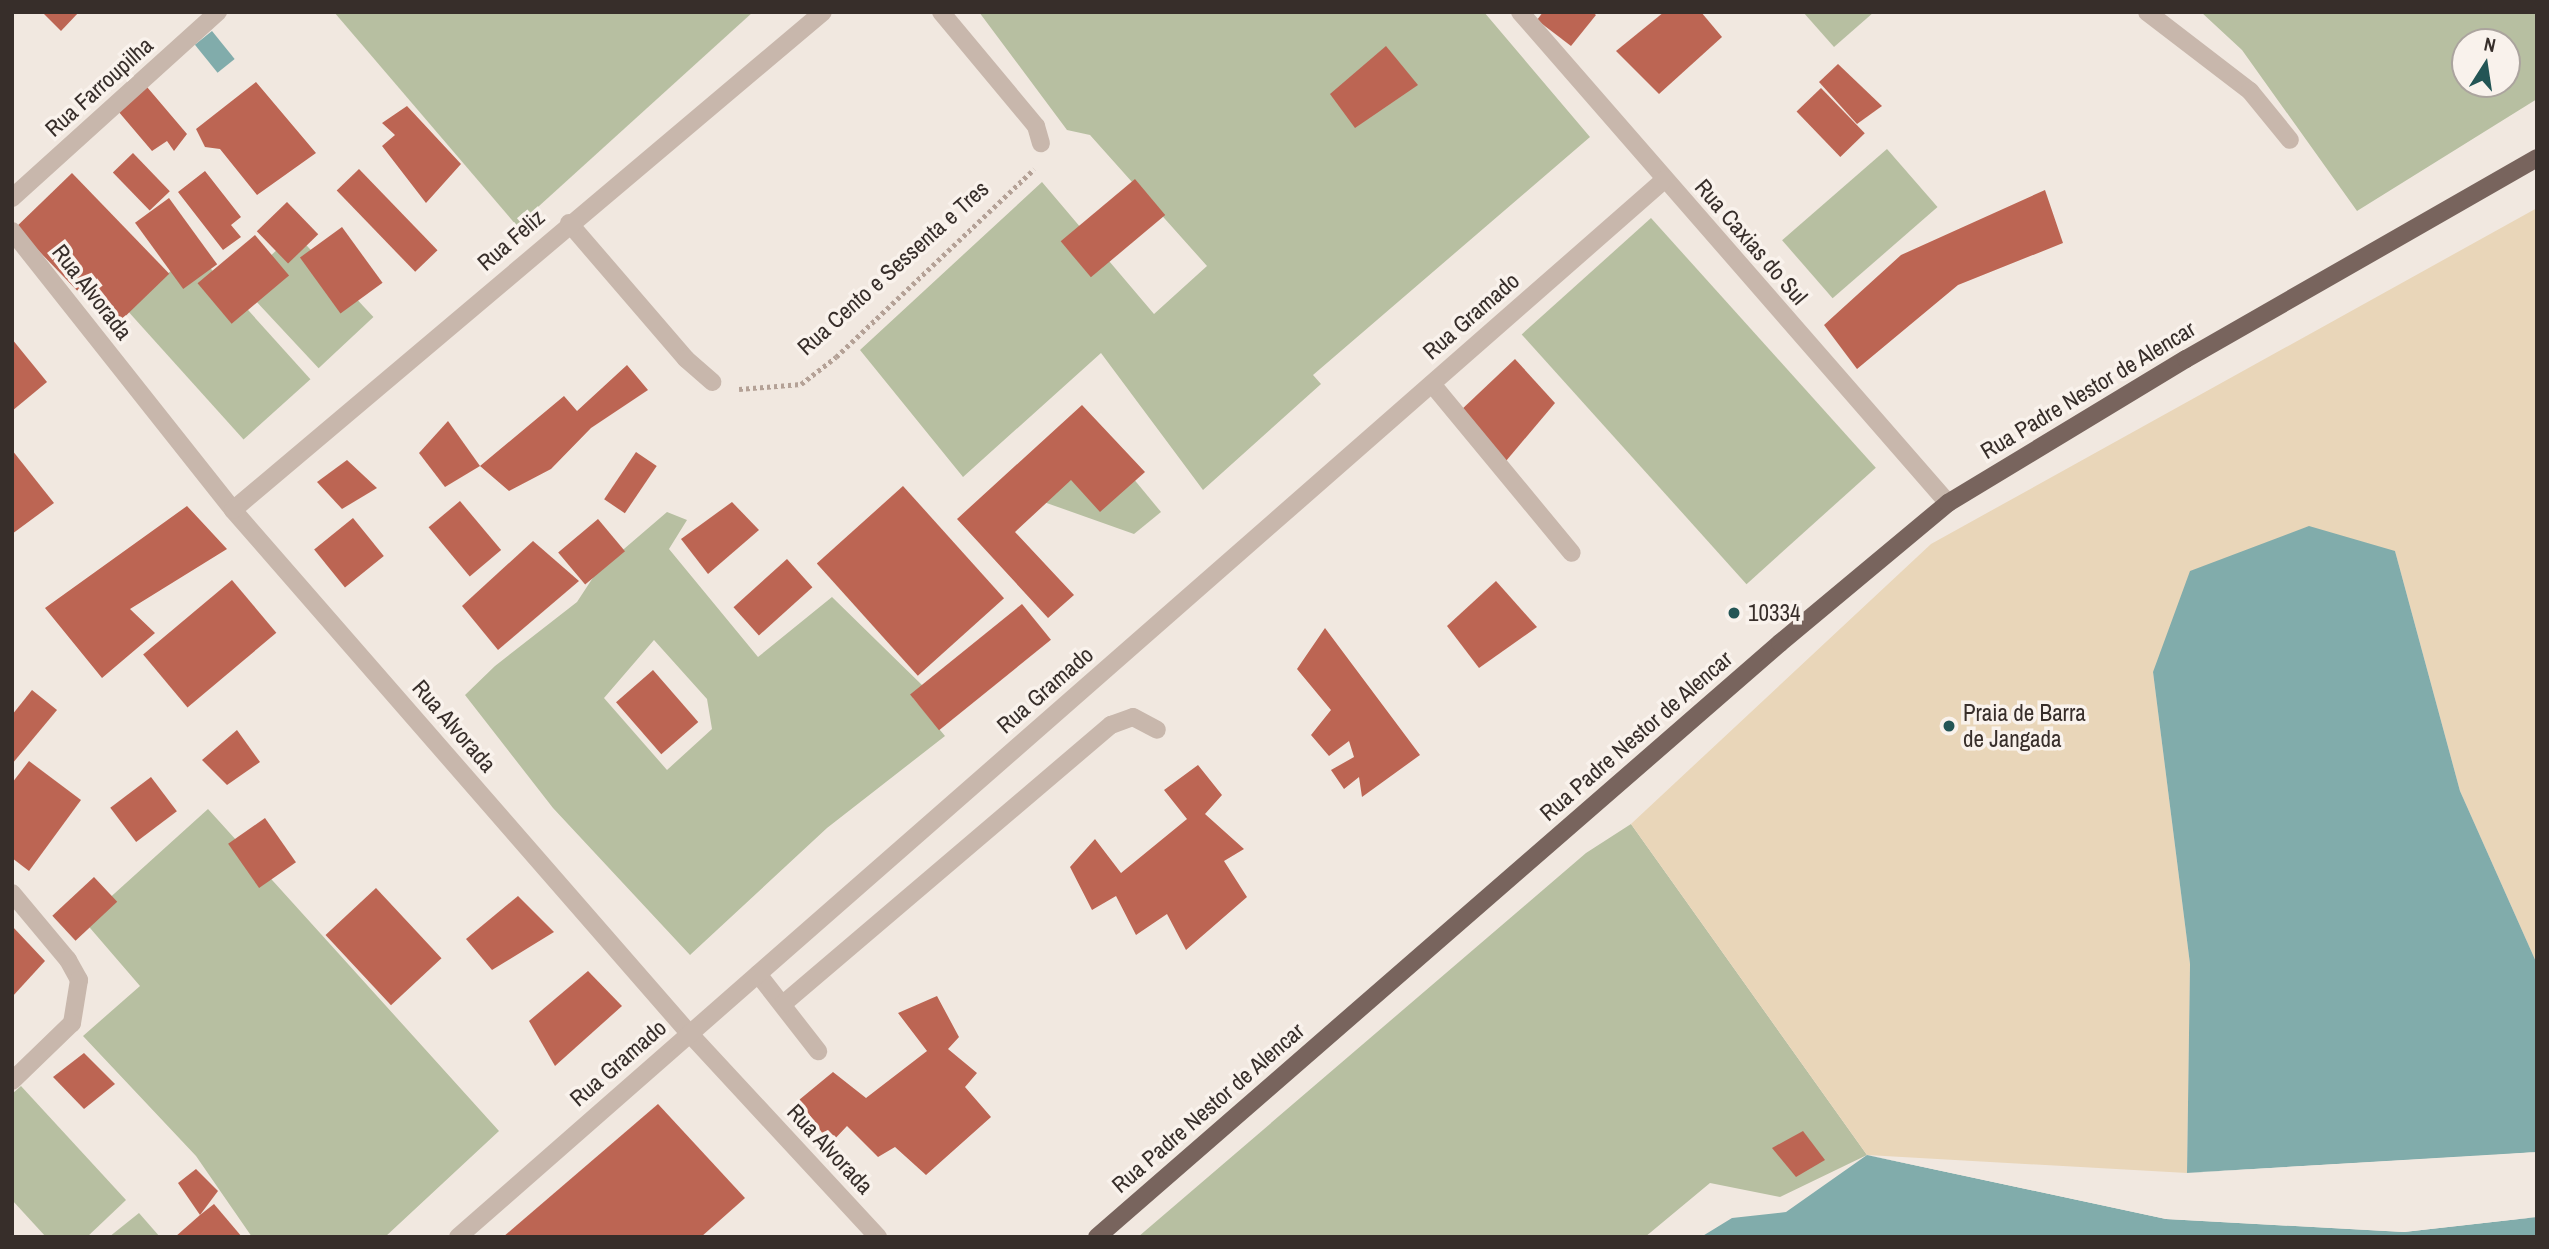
<!DOCTYPE html>
<style>
body{margin:0}
#map{position:relative;width:2549px;height:1249px;overflow:hidden;background:#f1e8e0;font-family:"Archivo Narrow",sans-serif}
div>[style]{position:absolute}
[style*='--x']{left:calc(var(--x)*1px);top:calc(var(--y)*1px);width:calc(var(--w)*1px);rotate:calc(var(--a)*1deg)}
.green>*{inset:0;background:#b7bfa1;transform-origin:0 0}
.sand>*{inset:0;background:#e9d6b9}
.water>*{inset:0;background:#81acab;transform-origin:0 0}
.pier>*{inset:0;background:#f1e8e0}
.building>*{inset:0;background:#bc6553;transform-origin:0 0}
.path>*{height:4.5px;margin-top:-2.25px;transform-origin:0;background:repeating-linear-gradient(90deg,#b4a196 0 3.5px,transparent 0 7px)}
.lane>*{height:18px;margin:-9px;padding:0 9px;transform-origin:9px;border-radius:9px;background:#c8b7ac}
.street>*{height:18px;margin:-9px;padding:0 9px;transform-origin:9px;border-radius:9px;background:#c8b7ac}
.primary>*{height:18px;margin:-9px;padding:0 9px;transform-origin:9px;border-radius:9px;background:#78645d}
.dots>*{width:19px;height:19px;translate:-50% -50%;box-sizing:border-box;border:4px solid #f9f2ec;border-radius:50%}
span{translate:-50% -50%;white-space:nowrap;text-align:center;line-height:1.15;-webkit-text-stroke:7px #f9f2ec;paint-order:stroke}
.street-label{font-size:23px;color:#372e2a}
.poi-label{font-size:23px;color:#372e2a}
.left{translate:0 -50%;text-align:left}
.frame{position:absolute;inset:0;border:14px solid #372e2a;pointer-events:none}
.north{position:absolute;left:2451px;top:28px;width:70px;height:70px;box-sizing:border-box;background:#f9f2ec;border:2px solid #aba49e;border-radius:50%;rotate:12deg;font-size:19px;font-weight:700;line-height:28px;text-align:center;color:#372e2a}
.north::after{content:'';display:block;margin:auto;width:24px;height:32px;background:#235555;clip-path:polygon(50% 0,100% 100%,50% 72%,0 100%)}
</style>
<div id="map">
<div class="green">
<div style="clip-path:polygon(334px 12px,753px 12px,517px 226px)"></div>
<div style="clip-path:polygon(979px 12px,1484px 12px,1590px 137px,1313px 375px,1321px 384px,1203px 490px,1101px 353px,963px 477px,860px 350px,1042px 182px,1154px 314px,1207px 266px,1090px 135px,1067px 130px)"></div>
<div style="clip-path:polygon(1803px 12px,1874px 12px,1834px 47px)"></div>
<div style="clip-path:polygon(evenodd,2201px 12px,2537px 12px,2537px 99px,2357px 211px,2242px 50px,2201px 12px,2465px 42px,2507px 42px,2507px 84px,2465px 84px,2465px 42px)"></div>
<div style="left:1887px;top:149px;width:77px;height:139px;rotate:49deg"></div>
<div style="left:1651px;top:218px;width:336px;height:174px;rotate:48deg"></div>
<div style="left:295px;top:233px;width:115px;height:75px;rotate:47deg"></div>
<div style="left:194px;top:250px;width:174px;height:90px;rotate:48deg"></div>
<div style="clip-path:polygon(1081px 452px,1123px 466px,1161px 512px,1134px 534px,1041px 501px)"></div>
<div style="clip-path:polygon(evenodd,667px 512px,687px 520px,669px 549px,758px 657px,832px 597px,924px 687px,913px 698px,945px 736px,827px 828px,690px 955px,553px 808px,465px 695px,495px 666px,577px 602px,596px 573px,667px 512px,654px 640px,707px 699px,712px 729px,667px 770px,604px 698px,654px 640px)"></div>
<div style="clip-path:polygon(208px 809px,499px 1131px,385px 1237px,252px 1237px,196px 1156px,83px 1036px,140px 986px,84px 921px)"></div>
<div style="clip-path:polygon(1631px 824px,1867px 1155px,1780px 1197px,1710px 1183px,1645px 1237px,1138px 1237px,1586px 853px)"></div>
<div style="clip-path:polygon(21px 1086px,126px 1200px,87px 1237px,46px 1237px,12px 1200px,12px 1094px)"></div>
<div style="clip-path:polygon(139px 1213px,160px 1237px,109px 1237px)"></div>
</div>
<div class="sand">
<div style="clip-path:polygon(2537px 208px,2537px 964px,2460px 791px,2395px 551px,2153px 672px,2190px 964px,2187px 1173px,1867px 1155px,1631px 824px,1931px 544px)"></div>
</div>
<div class="water">
<div style="left:212px;top:31px;width:36px;height:22px;rotate:51deg"></div>
<div style="clip-path:polygon(2309px 526px,2395px 551px,2460px 791px,2537px 964px,2537px 1152px,2187px 1173px,2190px 964px,2153px 672px,2190px 571px)"></div>
<div style="clip-path:polygon(1867px 1155px,2166px 1219px,2404px 1232px,2537px 1217px,2537px 1237px,1701px 1237px,1732px 1218px,1786px 1212px)"></div>
</div>
<div class="pier">
<div style="clip-path:polygon(2537px 1152px,2496px 1158px,2183px 1173px,2496px 1155px)"></div>
<div style="clip-path:polygon(1867px 1155px,2167px 1215px,2404px 1228px,2537px 1217px,2404px 1232px,2166px 1219px)"></div>
</div>
<div class="building">
<div style="clip-path:polygon(42px 12px,79px 12px,61px 31px)"></div>
<div style="clip-path:polygon(1543px 12px,1592px 12px,1596px 15px,1571px 46px,1537px 20px)"></div>
<div style="clip-path:polygon(1664px 12px,1701px 12px,1722px 37px,1659px 94px,1616px 51px)"></div>
<div style="clip-path:polygon(1386px 46px,1418px 85px,1355px 128px,1330px 94px)"></div>
<div style="clip-path:polygon(1838px 64px,1882px 106px,1857px 124px,1819px 82px)"></div>
<div style="clip-path:polygon(256px 82px,316px 153px,257px 195px,220px 149px,205px 147px,196px 129px)"></div>
<div style="clip-path:polygon(147px 87px,187px 134px,174px 151px,167px 141px,152px 151px,118px 111px)"></div>
<div style="left:1821px;top:88px;width:63px;height:34px;rotate:46deg"></div>
<div style="clip-path:polygon(407px 106px,461px 164px,426px 203px,382px 146px,395px 135px,382px 123px)"></div>
<div style="left:133px;top:153px;width:53px;height:28px;rotate:46deg"></div>
<div style="left:359px;top:169px;width:113px;height:31px;rotate:46deg"></div>
<div style="clip-path:polygon(205px 171px,241px 217px,231px 225px,241px 237px,223px 250px,178px 192px)"></div>
<div style="left:72px;top:173px;width:140px;height:78px;rotate:46deg"></div>
<div style="left:1135px;top:179px;width:47px;height:97px;rotate:50deg"></div>
<div style="clip-path:polygon(2045px 190px,2063px 243px,1958px 285px,1857px 369px,1824px 325px,1901px 255px)"></div>
<div style="left:169px;top:198px;width:82px;height:42px;rotate:54deg"></div>
<div style="left:287px;top:202px;width:45px;height:42px;rotate:46deg"></div>
<div style="left:342px;top:227px;width:69px;height:52px;rotate:54deg"></div>
<div style="left:255px;top:235px;width:53px;height:75px;rotate:50deg"></div>
<div style="clip-path:polygon(12px 339px,47px 382px,12px 411px)"></div>
<div style="clip-path:polygon(1515px 359px,1555px 403px,1506px 461px,1459px 412px)"></div>
<div style="clip-path:polygon(627px 365px,648px 390px,591px 428px,551px 469px,509px 491px,480px 466px,564px 396px,577px 411px)"></div>
<div style="clip-path:polygon(1082px 405px,1145px 472px,1100px 512px,1071px 480px,1015px 532px,1074px 595px,1048px 618px,957px 519px)"></div>
<div style="clip-path:polygon(448px 421px,480px 466px,445px 487px,419px 453px)"></div>
<div style="clip-path:polygon(12px 450px,54px 503px,12px 534px)"></div>
<div style="left:636px;top:452px;width:25px;height:57px;rotate:34deg"></div>
<div style="clip-path:polygon(347px 460px,377px 488px,342px 509px,317px 482px)"></div>
<div style="left:903px;top:486px;width:151px;height:116px;rotate:48deg"></div>
<div style="left:460px;top:501px;width:64px;height:41px;rotate:50deg"></div>
<div style="clip-path:polygon(732px 502px,759px 530px,708px 574px,681px 539px)"></div>
<div style="clip-path:polygon(187px 506px,227px 549px,130px 609px,155px 633px,102px 678px,45px 608px)"></div>
<div style="left:353px;top:518px;width:49px;height:50px;rotate:51deg"></div>
<div style="left:598px;top:519px;width:42px;height:52px;rotate:50deg"></div>
<div style="clip-path:polygon(533px 541px,579px 581px,498px 650px,462px 606px)"></div>
<div style="left:787px;top:559px;width:38px;height:72px;rotate:48deg"></div>
<div style="left:232px;top:580px;width:69px;height:116px;rotate:50deg"></div>
<div style="clip-path:polygon(1496px 581px,1537px 627px,1479px 668px,1447px 626px)"></div>
<div style="left:1022px;top:604px;width:46px;height:144px;rotate:51deg"></div>
<div style="clip-path:polygon(1325px 628px,1420px 755px,1362px 797px,1359px 777px,1344px 789px,1331px 770px,1354px 757px,1349px 741px,1329px 756px,1311px 735px,1331px 710px,1297px 669px)"></div>
<div style="left:653px;top:670px;width:69px;height:49px;rotate:49deg"></div>
<div style="clip-path:polygon(32px 690px,57px 710px,12px 764px,12px 715px)"></div>
<div style="clip-path:polygon(237px 730px,260px 762px,227px 785px,202px 760px)"></div>
<div style="clip-path:polygon(29px 761px,81px 800px,29px 871px,12px 858px,12px 783px)"></div>
<div style="clip-path:polygon(1198px 765px,1222px 795px,1205px 814px,1244px 849px,1224px 861px,1247px 897px,1186px 950px,1167px 914px,1136px 935px,1116px 896px,1092px 910px,1070px 867px,1095px 839px,1121px 873px,1187px 819px,1164px 790px)"></div>
<div style="left:151px;top:777px;width:43px;height:51px;rotate:53deg"></div>
<div style="left:265px;top:818px;width:54px;height:45px;rotate:55deg"></div>
<div style="left:94px;top:877px;width:34px;height:57px;rotate:47deg"></div>
<div style="left:376px;top:888px;width:96px;height:69px;rotate:47deg"></div>
<div style="clip-path:polygon(518px 896px,554px 932px,492px 970px,466px 939px)"></div>
<div style="clip-path:polygon(12px 926px,45px 961px,12px 997px)"></div>
<div style="clip-path:polygon(588px 971px,622px 1006px,555px 1066px,529px 1021px)"></div>
<div style="clip-path:polygon(937px 996px,959px 1037px,948px 1049px,977px 1073px,965px 1087px,991px 1117px,926px 1175px,895px 1147px,878px 1157px,847px 1126px,830px 1144px,799px 1100px,833px 1072px,866px 1098px,927px 1051px,898px 1013px)"></div>
<div style="clip-path:polygon(84px 1053px,115px 1084px,84px 1109px,53px 1077px)"></div>
<div style="clip-path:polygon(658px 1104px,745px 1198px,701px 1237px,503px 1237px)"></div>
<div style="clip-path:polygon(1803px 1131px,1825px 1160px,1796px 1177px,1772px 1148px)"></div>
<div style="clip-path:polygon(196px 1169px,218px 1191px,200px 1215px,178px 1183px)"></div>
<div style="clip-path:polygon(214px 1204px,242px 1237px,175px 1237px,200px 1215px)"></div>
</div>
<div class="path">
<div style="--x:739;--y:389;--w:62;--a:-4.6"></div>
<div style="--x:801;--y:384;--w:44;--a:-37.6"></div>
<div style="--x:836;--y:357;--w:273;--a:-43.5"></div>
</div>
<div class="lane">
<div style="--x:1432;--y:384;--w:219;--a:50.4"></div>
<div style="--x:758;--y:974;--w:98;--a:52.1"></div>
<div style="--x:783;--y:1004;--w:431;--a:-40.4"></div>
<div style="--x:1111;--y:725;--w:23;--a:-20"></div>
<div style="--x:1133;--y:717;--w:27;--a:28"></div>
</div>
<div class="street">
<div style="--x:941;--y:12;--w:148;--a:50.2"></div>
<div style="--x:1036;--y:126;--w:18;--a:74"></div>
<div style="--x:1520;--y:12;--w:651;--a:48.92"></div>
<div style="--x:2147;--y:12;--w:130;--a:37.5"></div>
<div style="--x:2250;--y:91;--w:63;--a:50.8"></div>
<div style="--x:12;--y:198;--w:278;--a:-42.1"></div>
<div style="--x:569;--y:223;--w:179;--a:49.3"></div>
<div style="--x:686;--y:359;--w:35;--a:41"></div>
<div style="--x:12;--y:231;--w:356;--a:51.6"></div>
<div style="--x:233;--y:510;--w:694;--a:48.92"></div>
<div style="--x:689;--y:1033;--w:278;--a:47.2"></div>
<div style="--x:233;--y:510;--w:772;--a:-40.17"></div>
<div style="--x:12;--y:893;--w:87;--a:50.1"></div>
<div style="--x:68;--y:960;--w:23;--a:61"></div>
<div style="--x:79;--y:980;--w:44;--a:99.2"></div>
<div style="--x:72;--y:1023;--w:83;--a:136"></div>
<div style="--x:458;--y:1237;--w:1604;--a:-41.23"></div>
</div>
<div class="primary">
<div style="--x:1097;--y:1237;--w:905;--a:-41.01"></div>
<div style="--x:1780;--y:643;--w:219;--a:-39.8"></div>
<div style="--x:1948;--y:503;--w:278;--a:-31.2"></div>
<div style="--x:2186;--y:359;--w:404;--a:-29.8"></div>
</div>
<div class="dots">
<div style="left:1734px;top:613px;background:#235555"></div>
<div style="left:1949px;top:726px;background:#235555"></div>
</div>
<div class="street-label">
<span style="left:99px;top:87px;rotate:-42deg">Rua Farroupilha</span>
<span style="left:511px;top:240px;rotate:-41deg">Rua Feliz</span>
<span style="left:1751px;top:242px;rotate:49deg">Rua Caxias do Sul</span>
<span style="left:893px;top:268px;rotate:-42deg">Rua Cento e Sessenta e Tres</span>
<span style="left:92px;top:292px;rotate:52deg">Rua Alvorada</span>
<span style="left:1471px;top:316px;rotate:-41deg">Rua Gramado</span>
<span style="left:2088px;top:390px;rotate:-31deg">Rua Padre Nestor de Alencar</span>
<span style="left:1045px;top:690px;rotate:-41deg">Rua Gramado</span>
<span style="left:454px;top:726px;rotate:49deg">Rua Alvorada</span>
<span style="left:1636px;top:736px;rotate:-41deg">Rua Padre Nestor de Alencar</span>
<span style="left:618px;top:1063px;rotate:-41deg">Rua Gramado</span>
<span style="left:1208px;top:1108px;rotate:-41deg">Rua Padre Nestor de Alencar</span>
<span style="left:830px;top:1149px;rotate:47deg">Rua Alvorada</span>
</div>
<div class="poi-label">
<span class="left" style="left:1748px;top:613px">10334</span>
<span class="left" style="left:1963px;top:726px">Praia de Barra<br>de Jangada</span>
</div>
<div class="frame"></div>
<div class="north">N</div>
</div>
